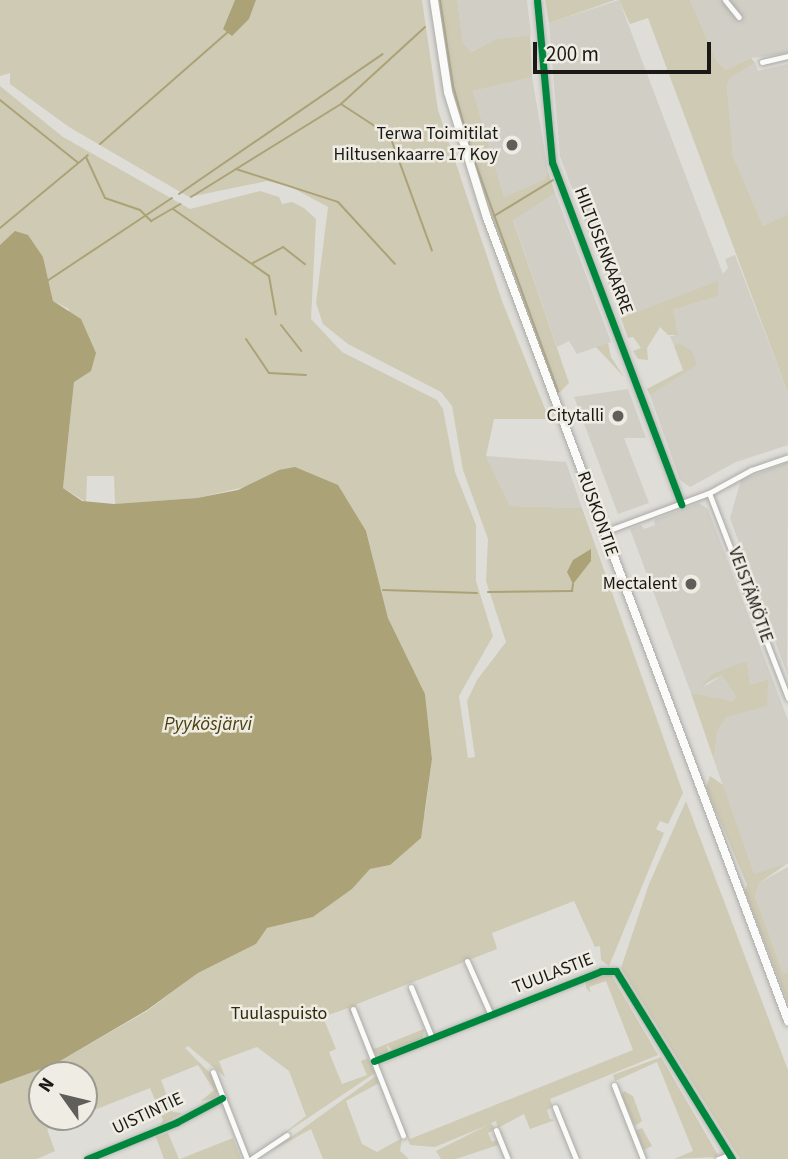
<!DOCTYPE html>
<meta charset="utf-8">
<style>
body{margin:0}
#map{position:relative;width:788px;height:1159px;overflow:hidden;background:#deddd8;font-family:"Source Sans 3",sans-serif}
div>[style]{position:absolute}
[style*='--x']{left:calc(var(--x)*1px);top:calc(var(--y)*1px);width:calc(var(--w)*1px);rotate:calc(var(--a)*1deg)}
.built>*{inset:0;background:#d0cec5}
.green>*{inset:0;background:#cfcab3}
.water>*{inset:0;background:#aba277}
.stream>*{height:2px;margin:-1px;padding:0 1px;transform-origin:1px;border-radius:1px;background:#aba277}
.roads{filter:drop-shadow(0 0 2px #abaaa7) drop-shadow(0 0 2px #abaaa7)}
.minor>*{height:5px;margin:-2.5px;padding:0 2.5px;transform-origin:2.5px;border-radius:2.5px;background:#fafaf9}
.secondary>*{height:8px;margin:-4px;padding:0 4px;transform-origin:4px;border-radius:4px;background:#fafaf9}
.cycleway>*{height:7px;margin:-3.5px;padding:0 3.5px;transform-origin:3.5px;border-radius:3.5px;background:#00873e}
.dots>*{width:19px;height:19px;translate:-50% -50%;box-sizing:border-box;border:4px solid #eeece3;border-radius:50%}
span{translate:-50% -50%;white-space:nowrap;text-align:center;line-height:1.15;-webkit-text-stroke:5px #eeece3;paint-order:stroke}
.poi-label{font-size:18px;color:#1a1916}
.right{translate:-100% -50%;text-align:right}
.street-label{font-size:18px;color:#1a1916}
.park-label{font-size:18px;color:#302a0f}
.water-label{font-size:19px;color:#4a4010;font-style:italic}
.north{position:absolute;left:28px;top:1061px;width:70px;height:70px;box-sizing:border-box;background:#eeece3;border:2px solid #999891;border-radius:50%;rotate:304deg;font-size:19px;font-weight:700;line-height:28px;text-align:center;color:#1a1916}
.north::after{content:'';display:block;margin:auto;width:24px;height:32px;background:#5f5e5a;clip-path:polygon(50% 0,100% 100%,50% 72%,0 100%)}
.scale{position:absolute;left:533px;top:42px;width:178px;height:32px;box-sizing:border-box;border:4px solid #1a1916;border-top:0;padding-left:9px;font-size:21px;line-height:24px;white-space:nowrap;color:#1a1916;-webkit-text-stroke:5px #eeece3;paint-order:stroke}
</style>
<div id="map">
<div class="built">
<div style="clip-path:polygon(457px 0,527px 0,531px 35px,498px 39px,470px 52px,463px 43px)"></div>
<div style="clip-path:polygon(619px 0,723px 274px,728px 268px,725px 259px,735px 255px,788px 393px,788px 445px,736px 462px,690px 487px,680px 480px,650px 395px,697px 364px,678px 343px,674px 346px,670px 336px,674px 336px,677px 326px,671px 315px,673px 310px,718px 296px,717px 282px,621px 318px,560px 156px,549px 23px)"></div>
<div style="clip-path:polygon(690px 0,788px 0,788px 53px,751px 58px,726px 70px,716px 60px)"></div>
<div style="clip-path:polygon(755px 63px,758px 71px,788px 64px,788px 214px,763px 226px,733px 156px,727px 86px,730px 78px)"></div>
<div style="clip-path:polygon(532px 77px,548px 171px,545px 179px,504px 197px,473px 91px)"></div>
<div style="clip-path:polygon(555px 193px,611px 342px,577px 354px,569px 341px,557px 347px,513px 219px)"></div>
<div style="clip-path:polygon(628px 389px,646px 438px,624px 438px,649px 503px,618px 514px,574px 397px)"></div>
<div style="clip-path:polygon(486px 456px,566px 462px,582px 508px,510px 506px)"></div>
<div style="clip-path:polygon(788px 462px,787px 662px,788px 676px,730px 518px,741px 480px)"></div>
<div style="clip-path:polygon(699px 503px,708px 509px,788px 720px,788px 863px,754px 875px,714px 760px,717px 733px,726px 717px,733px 712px,749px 711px,767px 679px,750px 685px,747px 664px,714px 673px,704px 687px,722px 675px,736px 697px,733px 701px,691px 693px,630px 529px,641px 525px,644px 529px,655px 525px,654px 520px)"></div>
<div style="clip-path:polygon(788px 867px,788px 972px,783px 973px,755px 896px,759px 883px)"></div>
</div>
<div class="green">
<div style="clip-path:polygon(0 0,235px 0,223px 29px,249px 19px,256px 0,422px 0,438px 110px,502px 301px,549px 419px,494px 419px,486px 456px,510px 506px,582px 508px,683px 793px,668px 824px,660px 821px,656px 829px,664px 833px,609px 966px,601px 960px,600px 946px,595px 947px,574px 901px,492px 933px,497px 949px,357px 1004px,351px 1016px,348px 1008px,323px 1017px,336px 1049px,329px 1052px,342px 1084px,367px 1075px,361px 1061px,368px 1058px,375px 1073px,275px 1140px,306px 1116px,289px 1071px,257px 1047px,219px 1061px,225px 1077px,188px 1046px,185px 1048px,211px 1074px,218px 1092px,215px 1098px,201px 1101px,214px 1090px,198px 1065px,161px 1080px,173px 1112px,182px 1113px,160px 1126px,163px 1120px,150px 1088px,84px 1114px,84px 1075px,42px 1075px,42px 1117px,76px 1117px,47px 1129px,55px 1151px,37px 1159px,0 1159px,0 1084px,55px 1064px,147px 1011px,198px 973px,256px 944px,267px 928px,313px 917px,352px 889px,370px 869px,390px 865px,425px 813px,432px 759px,425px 694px,388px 618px,366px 531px,249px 486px,197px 498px,115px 504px,114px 476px,87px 476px,86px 502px,63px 488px,74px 382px,69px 309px,53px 301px,43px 257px,6px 242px,0 245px,0 86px,63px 137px,190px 209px,260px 191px,279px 197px,282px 204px,292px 202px,304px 208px,316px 219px,311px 319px,342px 352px,437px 400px,443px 409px,455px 472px,476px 525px,476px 581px,493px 636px,459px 696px,468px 758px,475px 757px,467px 701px,477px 680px,506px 642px,486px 581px,488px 539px,463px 470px,452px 406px,441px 392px,348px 344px,323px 324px,316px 303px,328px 207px,291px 187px,267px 181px,189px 197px,69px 127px,10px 84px,10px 73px,0 76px)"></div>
<div style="clip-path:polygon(437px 0,457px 0,463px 43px,471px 52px,497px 39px,530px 35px,532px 77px,473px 91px,504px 197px,545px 179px,548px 171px,555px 193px,513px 220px,569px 383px,557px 395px,469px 155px,451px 87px)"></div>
<div style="clip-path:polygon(545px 0,615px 0,549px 23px)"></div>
<div style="clip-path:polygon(619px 0,690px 0,716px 60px,726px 70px,751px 58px,755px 63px,730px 78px,727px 86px,733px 156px,763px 226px,788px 214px,788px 393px,648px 18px,630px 24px)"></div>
<div style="clip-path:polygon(718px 281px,718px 296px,673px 310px,678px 335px,668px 335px,660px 327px,647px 348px,648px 360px,638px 359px,633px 351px,641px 348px,633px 337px,628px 338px,621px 318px)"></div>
<div style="clip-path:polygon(608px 343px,611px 357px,624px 377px,596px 347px)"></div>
<div style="clip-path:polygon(678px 343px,691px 350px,697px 365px,650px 395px,647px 389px,683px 370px,674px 346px)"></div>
<div style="clip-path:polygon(742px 663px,747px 663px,750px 685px,768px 679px,767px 706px,726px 717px,717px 733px,714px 760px,691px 693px,733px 701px,736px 697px,722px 675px,701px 686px,714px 673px)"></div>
<div style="clip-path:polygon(710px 776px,723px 785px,754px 874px,788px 863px,759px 883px,755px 896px,783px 973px,788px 972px,788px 1003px,745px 891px,747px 885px,706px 787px)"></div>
<div style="clip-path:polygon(686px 801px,788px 1070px,788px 1159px,740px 1159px,621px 968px,649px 884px)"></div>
<div style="clip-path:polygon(610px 973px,658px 1055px,550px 1099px,553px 1107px,547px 1110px,550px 1119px,555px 1120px,530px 1129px,524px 1114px,498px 1128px,496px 1121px,491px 1123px,495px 1129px,488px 1133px,492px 1142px,497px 1140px,498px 1145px,456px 1159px,441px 1159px,436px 1151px,488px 1125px,435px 1147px,410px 1145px,403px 1126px,410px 1139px,633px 1050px,606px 981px,589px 987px,591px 993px,586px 988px,586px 980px)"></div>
<div style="clip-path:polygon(424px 1029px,423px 1038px,392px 1050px,387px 1045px,388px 1052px,380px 1055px,374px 1053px,368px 1040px,374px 1049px)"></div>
<div style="clip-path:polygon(661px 1057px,718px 1155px,716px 1157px,674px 1159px,693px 1151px,657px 1062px,615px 1081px,613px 1075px)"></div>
<div style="clip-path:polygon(376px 1076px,379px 1083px,346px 1101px,362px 1144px,377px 1152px,402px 1138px,400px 1151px,409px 1159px,323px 1159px,311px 1129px,273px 1150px)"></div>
<div style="clip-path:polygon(624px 1091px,633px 1096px,642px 1121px,635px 1126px,621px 1095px)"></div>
<div style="clip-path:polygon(642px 1128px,652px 1146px,644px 1150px,635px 1131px)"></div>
<div style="clip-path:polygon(168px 1133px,179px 1159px,164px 1159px,156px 1137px)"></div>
<div style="clip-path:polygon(233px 1138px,241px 1159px,180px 1159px)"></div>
</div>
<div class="water">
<div style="clip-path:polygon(235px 0,256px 0,249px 19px,232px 36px,223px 29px)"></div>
<div style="clip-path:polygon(15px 231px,28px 235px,43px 257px,53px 301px,81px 319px,96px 353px,91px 371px,74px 382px,63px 488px,82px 501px,114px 504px,197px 498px,238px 490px,279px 470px,295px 467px,338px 485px,366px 531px,388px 618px,425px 694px,432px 759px,421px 838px,390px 865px,370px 869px,352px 889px,313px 917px,267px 928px,256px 944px,198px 973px,147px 1010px,55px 1064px,0 1084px,0 245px)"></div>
<div style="clip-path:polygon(591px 549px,591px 561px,573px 584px,567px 572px,573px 560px)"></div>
</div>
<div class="stream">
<div style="--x:440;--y:0;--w:87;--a:81.4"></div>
<div style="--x:453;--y:86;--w:71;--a:74.4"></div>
<div style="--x:472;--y:154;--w:253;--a:70.1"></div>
<div style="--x:0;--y:100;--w:99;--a:38.8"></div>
<div style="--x:341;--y:104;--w:59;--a:33.1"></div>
<div style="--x:390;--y:136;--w:122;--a:69.9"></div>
<div style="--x:100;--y:144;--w:170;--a:-41.2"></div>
<div style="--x:86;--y:157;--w:45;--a:65.1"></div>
<div style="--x:105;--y:198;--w:37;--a:19"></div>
<div style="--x:140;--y:210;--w:16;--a:45"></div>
<div style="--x:151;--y:221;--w:34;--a:-30"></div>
<div style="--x:236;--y:169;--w:107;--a:17.9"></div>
<div style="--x:338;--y:202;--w:84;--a:47.4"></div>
<div style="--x:179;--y:194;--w:247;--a:-34.5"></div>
<div style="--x:191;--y:197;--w:176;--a:-31.8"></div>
<div style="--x:341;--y:104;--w:114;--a:-42.5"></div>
<div style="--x:173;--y:209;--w:117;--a:34.9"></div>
<div style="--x:269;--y:276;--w:39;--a:80"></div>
<div style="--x:494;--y:216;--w:69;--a:-31.4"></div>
<div style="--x:0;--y:228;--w:114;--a:-39.7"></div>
<div style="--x:253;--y:263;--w:34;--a:-28"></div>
<div style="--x:283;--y:247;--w:28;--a:38"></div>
<div style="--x:47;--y:281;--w:150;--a:-33.6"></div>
<div style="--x:281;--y:325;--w:33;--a:52"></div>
<div style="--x:246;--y:339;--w:41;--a:55.9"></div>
<div style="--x:269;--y:373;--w:37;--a:3"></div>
<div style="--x:383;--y:590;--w:94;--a:1.8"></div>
<div style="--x:488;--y:592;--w:84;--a:-0.7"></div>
<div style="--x:572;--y:591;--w:7;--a:-82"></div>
</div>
<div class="roads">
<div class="minor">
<div style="--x:537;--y:0;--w:163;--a:84.7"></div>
<div style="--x:552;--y:162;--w:366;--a:69.3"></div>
<div style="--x:725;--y:0;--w:22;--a:51"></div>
<div style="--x:762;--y:62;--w:27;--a:-13"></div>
<div style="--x:709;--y:493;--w:220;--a:68.9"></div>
<div style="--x:604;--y:532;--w:112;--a:-20.4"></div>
<div style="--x:709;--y:493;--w:48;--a:-28.7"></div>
<div style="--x:751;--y:470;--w:39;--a:-19"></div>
<div style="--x:467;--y:961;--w:59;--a:66"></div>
<div style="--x:411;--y:987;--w:55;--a:67.6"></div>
<div style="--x:353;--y:1009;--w:136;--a:68.4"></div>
<div style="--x:374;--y:1061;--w:244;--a:-21.6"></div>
<div style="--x:601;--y:971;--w:15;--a:0"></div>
<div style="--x:616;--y:971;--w:221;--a:58.3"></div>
<div style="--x:213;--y:1072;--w:93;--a:68.7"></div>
<div style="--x:614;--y:1085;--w:79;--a:68.6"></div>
<div style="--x:555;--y:1107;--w:56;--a:68"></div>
<div style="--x:496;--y:1130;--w:31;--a:68"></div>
<div style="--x:87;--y:1159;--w:97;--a:-22.3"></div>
<div style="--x:177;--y:1122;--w:51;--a:-28.1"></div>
<div style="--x:251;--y:1159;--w:43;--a:-33.7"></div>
<div style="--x:718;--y:1159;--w:12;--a:-20"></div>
</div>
<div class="secondary">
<div style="--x:434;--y:0;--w:93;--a:81.3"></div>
<div style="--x:448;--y:92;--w:132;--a:72.8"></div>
<div style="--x:487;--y:218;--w:858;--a:69.45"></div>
</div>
</div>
<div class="cycleway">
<div style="--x:537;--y:0;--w:163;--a:84.7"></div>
<div style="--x:552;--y:162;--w:366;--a:69.3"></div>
<div style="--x:374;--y:1061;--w:244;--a:-21.6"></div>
<div style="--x:601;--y:971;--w:15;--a:0"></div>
<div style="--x:616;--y:971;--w:221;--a:58.3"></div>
<div style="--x:87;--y:1159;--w:97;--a:-22.3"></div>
<div style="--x:177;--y:1122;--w:51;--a:-28.1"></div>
</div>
<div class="dots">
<div style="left:512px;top:145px;background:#5f5e5a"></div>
<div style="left:618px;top:416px;background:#5f5e5a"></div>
<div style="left:691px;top:584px;background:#5f5e5a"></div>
</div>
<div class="poi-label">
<span class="right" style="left:498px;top:145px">Terwa Toimitilat<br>Hiltusenkaarre 17 Koy</span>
<span class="right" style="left:604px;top:416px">Citytalli</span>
<span class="right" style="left:677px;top:584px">Mectalent</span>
</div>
<div class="street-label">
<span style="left:603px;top:251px;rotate:69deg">HILTUSENKAARRE</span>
<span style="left:597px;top:514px;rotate:70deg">RUSKONTIE</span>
<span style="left:750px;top:595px;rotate:70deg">VEISTÄMÖTIE</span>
<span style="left:553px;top:974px;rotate:-21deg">TUULASTIE</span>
<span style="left:148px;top:1114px;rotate:-25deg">UISTINTIE</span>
</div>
<div class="park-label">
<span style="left:279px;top:1014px">Tuulaspuisto</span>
</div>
<div class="water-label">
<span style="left:208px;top:725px">Pyykösjärvi</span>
</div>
<div class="north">N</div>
<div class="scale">200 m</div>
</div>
